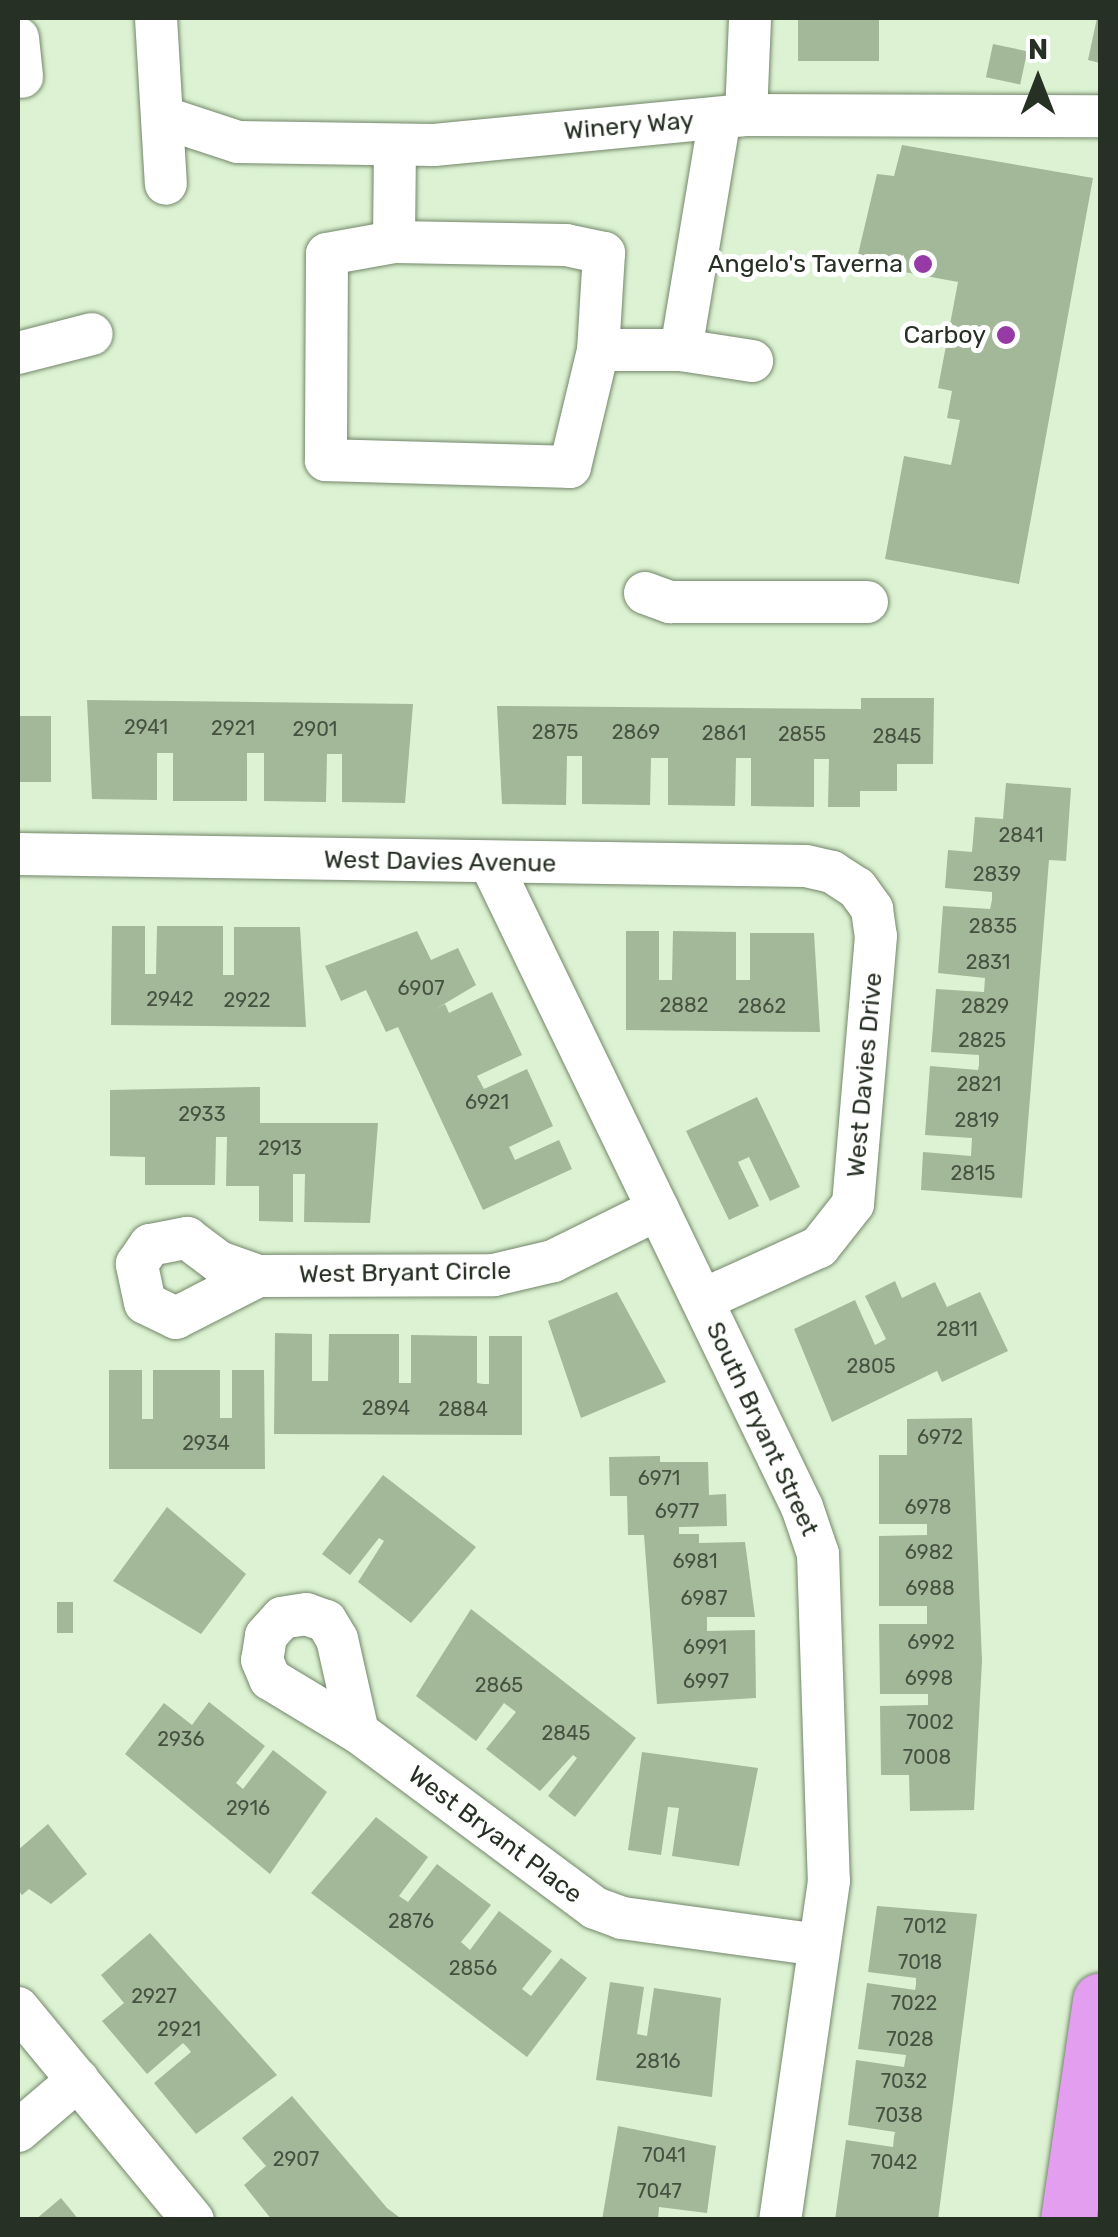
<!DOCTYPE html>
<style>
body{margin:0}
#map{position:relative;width:1118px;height:2237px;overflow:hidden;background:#dcf2d2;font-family:Rubik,sans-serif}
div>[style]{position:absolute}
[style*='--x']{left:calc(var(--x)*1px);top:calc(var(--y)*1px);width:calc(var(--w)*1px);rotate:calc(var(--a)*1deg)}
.building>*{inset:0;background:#a3b799;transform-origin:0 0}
.roads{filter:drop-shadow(0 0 2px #73876a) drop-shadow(0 0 2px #73876a)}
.minor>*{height:42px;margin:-21px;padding:0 21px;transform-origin:21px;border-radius:21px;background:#fff}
.highway>*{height:55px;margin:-27.5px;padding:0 27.5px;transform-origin:27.5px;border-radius:27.5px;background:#e39ef0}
.dots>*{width:28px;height:28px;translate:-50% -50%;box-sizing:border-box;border:5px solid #fff;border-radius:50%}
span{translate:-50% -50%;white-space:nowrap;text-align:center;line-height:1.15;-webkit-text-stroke:10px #fff;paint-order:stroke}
.number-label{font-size:20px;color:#465241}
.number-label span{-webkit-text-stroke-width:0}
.street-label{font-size:25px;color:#273024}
.poi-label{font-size:25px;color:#273024}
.right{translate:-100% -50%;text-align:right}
.frame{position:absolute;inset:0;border:20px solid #273024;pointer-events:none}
.north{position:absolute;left:988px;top:30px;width:100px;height:100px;-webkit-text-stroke:8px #fff;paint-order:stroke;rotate:0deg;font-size:28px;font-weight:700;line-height:40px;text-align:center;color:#273024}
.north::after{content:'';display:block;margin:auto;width:35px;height:45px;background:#273024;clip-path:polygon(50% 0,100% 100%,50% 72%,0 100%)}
</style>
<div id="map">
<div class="building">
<div style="left:798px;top:18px;width:81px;height:43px"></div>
<div style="clip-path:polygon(1097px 18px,1100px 18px,1100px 63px,1088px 60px)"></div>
<div style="left:993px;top:44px;width:35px;height:34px;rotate:12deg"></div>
<div style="clip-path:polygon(902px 145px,1093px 178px,1019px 584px,885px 559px,904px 456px,951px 465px,960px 420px,947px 418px,952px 391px,938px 388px,958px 282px,856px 263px,877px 174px,894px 176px)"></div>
<div style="clip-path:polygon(861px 698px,934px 698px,933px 764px,897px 764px,897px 791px,860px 791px,860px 807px,828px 807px,829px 759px,814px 759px,814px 807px,751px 806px,751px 758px,736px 758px,735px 806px,668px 805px,668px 758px,651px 758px,650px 805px,582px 804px,582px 756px,567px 756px,566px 805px,502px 804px,497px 706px,861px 709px)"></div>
<div style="clip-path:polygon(87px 700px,413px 704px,405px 803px,342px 802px,342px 754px,327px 754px,326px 802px,264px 801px,264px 753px,247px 753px,247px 801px,173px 801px,173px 753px,157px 753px,157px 800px,92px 799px)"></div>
<div style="left:18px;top:716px;width:33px;height:66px"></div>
<div style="clip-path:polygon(1006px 783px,1071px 788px,1066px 861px,1049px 860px,1022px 1198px,921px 1190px,923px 1152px,971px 1156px,972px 1138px,925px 1135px,930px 1066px,978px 1070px,979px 1065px,979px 1055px,931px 1052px,936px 989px,984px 992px,985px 978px,938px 973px,943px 906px,990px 909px,992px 900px,992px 892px,945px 888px,948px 850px,972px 852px,975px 817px,1003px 819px)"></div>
<div style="clip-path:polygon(112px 926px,145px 926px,145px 974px,156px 974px,157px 926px,223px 926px,223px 975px,234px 975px,234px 927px,300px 927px,306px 1027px,111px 1025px)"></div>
<div style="clip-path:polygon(417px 931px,431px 960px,458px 948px,476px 985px,434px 1010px,445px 1004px,449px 1013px,492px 992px,522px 1055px,477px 1076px,484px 1089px,527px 1069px,553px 1126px,509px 1147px,515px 1160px,559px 1140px,572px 1169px,483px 1210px,398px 1027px,386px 1032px,366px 990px,341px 1001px,325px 966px)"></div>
<div style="clip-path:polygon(626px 931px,659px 931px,659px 980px,672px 980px,673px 931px,736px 932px,736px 980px,750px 980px,750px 933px,814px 933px,820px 1032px,626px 1030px)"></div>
<div style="clip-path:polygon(260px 1087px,260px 1123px,378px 1123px,370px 1223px,304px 1222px,305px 1174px,293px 1174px,293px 1222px,259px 1221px,259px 1186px,226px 1186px,227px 1137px,216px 1137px,215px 1185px,145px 1185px,145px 1157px,110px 1156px,110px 1090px)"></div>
<div style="clip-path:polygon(757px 1097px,800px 1187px,770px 1201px,749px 1157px,738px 1162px,759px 1206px,729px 1220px,686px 1131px)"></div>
<div style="clip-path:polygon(895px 1281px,902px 1298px,935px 1282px,947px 1307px,980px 1292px,1008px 1351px,942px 1382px,937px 1371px,832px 1422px,794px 1329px,855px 1300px,875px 1345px,886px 1339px,865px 1296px)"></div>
<div style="clip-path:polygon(617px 1292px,666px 1382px,581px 1418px,548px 1321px)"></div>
<div style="clip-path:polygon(275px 1333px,312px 1334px,312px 1381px,328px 1381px,329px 1334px,399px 1334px,399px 1383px,411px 1383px,411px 1335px,477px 1336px,477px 1383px,483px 1384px,489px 1384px,489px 1336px,522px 1336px,522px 1435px,274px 1434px)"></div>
<div style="clip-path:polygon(109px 1370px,142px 1370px,142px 1419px,153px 1419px,153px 1370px,220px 1370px,220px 1418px,232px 1418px,232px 1370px,264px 1370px,265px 1469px,109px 1469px)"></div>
<div style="clip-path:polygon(972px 1418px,982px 1661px,974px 1810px,910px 1811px,909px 1775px,881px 1775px,880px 1706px,928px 1705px,928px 1694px,880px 1694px,879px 1624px,927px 1624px,927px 1606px,879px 1606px,879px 1536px,927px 1535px,927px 1524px,879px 1524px,879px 1455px,907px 1455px,907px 1419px)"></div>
<div style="clip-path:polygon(660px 1456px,660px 1462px,708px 1462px,709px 1495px,726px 1494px,727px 1526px,679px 1527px,679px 1534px,699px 1534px,699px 1543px,745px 1542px,755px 1617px,707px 1617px,707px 1631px,755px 1630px,756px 1698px,657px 1704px,644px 1535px,628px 1535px,627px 1496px,610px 1496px,609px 1457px)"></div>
<div style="clip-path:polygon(383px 1475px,476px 1547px,411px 1623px,358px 1582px,384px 1541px,379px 1538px,350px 1575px,322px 1554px)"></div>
<div style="clip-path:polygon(167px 1507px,246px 1574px,201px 1634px,113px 1581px)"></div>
<div style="left:57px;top:1602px;width:16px;height:31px"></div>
<div style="clip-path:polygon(471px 1609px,636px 1738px,575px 1817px,548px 1796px,577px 1758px,573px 1755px,540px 1791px,486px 1749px,516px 1712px,504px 1703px,476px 1741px,416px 1696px)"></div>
<div style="clip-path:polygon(209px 1702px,265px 1746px,236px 1783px,243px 1789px,273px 1750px,327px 1792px,270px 1874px,125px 1754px,164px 1703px,192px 1725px)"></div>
<div style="clip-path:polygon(642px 1752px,758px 1768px,739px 1866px,672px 1856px,679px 1808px,668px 1807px,661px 1855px,628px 1850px)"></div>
<div style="clip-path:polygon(376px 1817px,428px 1857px,399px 1896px,408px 1902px,437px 1864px,491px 1905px,461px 1942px,470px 1950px,499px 1911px,552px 1951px,522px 1989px,531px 1996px,561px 1958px,587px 1978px,527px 2057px,311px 1893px)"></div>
<div style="clip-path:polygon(48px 1824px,87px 1874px,51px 1904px,29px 1889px,22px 1895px,18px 1890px,18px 1850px)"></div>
<div style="clip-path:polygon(877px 1906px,977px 1914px,938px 2220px,835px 2220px,846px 2140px,893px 2147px,894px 2137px,895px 2132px,848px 2125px,856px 2060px,904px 2067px,906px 2055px,858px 2049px,867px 1983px,915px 1990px,916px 1984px,916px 1978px,868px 1972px)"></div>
<div style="clip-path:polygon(150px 1933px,277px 2075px,196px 2134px,154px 2083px,191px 2052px,188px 2048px,183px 2043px,147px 2074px,102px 2021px,124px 2003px,101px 1975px)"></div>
<div style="clip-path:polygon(610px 1982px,644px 1987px,637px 2034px,647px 2036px,654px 1988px,721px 1998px,712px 2097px,596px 2080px)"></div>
<div style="clip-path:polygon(292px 2096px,387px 2208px,403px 2220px,272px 2220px,244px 2185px,266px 2166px,242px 2138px)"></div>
<div style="clip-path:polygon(618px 2126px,716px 2146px,707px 2213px,659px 2207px,658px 2220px,602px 2220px)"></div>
<div style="clip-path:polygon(61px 2198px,79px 2220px,35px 2220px)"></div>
</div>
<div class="roads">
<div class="minor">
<div style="--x:156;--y:18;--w:166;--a:86.6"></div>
<div style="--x:18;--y:38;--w:39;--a:84"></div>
<div style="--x:746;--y:115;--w:97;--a:-87.6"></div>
<div style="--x:162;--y:117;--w:80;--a:18.2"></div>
<div style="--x:238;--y:142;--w:196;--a:0.9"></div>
<div style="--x:434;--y:145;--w:313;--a:-5.5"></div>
<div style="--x:746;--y:115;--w:354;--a:0.2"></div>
<div style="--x:395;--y:145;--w:97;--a:90.6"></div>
<div style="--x:394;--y:242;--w:68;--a:169.8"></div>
<div style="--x:327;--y:254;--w:206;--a:90.3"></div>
<div style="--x:326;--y:460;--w:244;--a:1.6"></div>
<div style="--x:570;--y:467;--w:120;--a:-76.5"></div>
<div style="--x:598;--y:350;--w:83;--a:0"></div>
<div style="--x:681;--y:350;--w:72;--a:8.8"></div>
<div style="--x:394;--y:242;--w:172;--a:1"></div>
<div style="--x:566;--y:245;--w:39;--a:12"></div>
<div style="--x:604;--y:253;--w:97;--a:93.5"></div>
<div style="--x:681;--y:350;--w:235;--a:-80.5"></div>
<div style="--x:18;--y:353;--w:76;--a:-14.4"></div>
<div style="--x:645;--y:593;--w:27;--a:20"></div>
<div style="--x:670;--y:602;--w:197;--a:0"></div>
<div style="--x:18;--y:854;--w:788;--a:0.87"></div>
<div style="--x:806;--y:866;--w:27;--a:13"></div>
<div style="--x:832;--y:872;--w:30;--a:33"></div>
<div style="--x:857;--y:888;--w:26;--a:54"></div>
<div style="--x:872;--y:909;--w:27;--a:82"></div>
<div style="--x:876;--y:936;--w:269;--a:94.9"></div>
<div style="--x:853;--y:1204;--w:55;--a:128.3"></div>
<div style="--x:819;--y:1247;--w:128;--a:155.6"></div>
<div style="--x:491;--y:864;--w:714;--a:64.19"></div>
<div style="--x:802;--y:1507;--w:50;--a:71.2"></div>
<div style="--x:818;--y:1554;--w:327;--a:88.1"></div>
<div style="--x:829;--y:1881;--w:343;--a:98.2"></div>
<div style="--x:258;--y:1276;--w:92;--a:152.9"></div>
<div style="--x:176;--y:1318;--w:34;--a:-154"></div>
<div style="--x:145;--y:1303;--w:40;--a:-102"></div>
<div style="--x:137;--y:1264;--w:23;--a:-56"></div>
<div style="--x:150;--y:1245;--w:38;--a:-11"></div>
<div style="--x:187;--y:1238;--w:40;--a:37"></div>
<div style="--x:219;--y:1262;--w:41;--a:19.7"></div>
<div style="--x:258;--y:1276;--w:236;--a:-0.2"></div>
<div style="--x:494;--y:1275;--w:61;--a:-13.3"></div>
<div style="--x:553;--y:1261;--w:117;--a:-26.3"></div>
<div style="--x:358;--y:1732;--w:95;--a:-102.7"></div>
<div style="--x:337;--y:1639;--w:21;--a:-121"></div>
<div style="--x:326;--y:1621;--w:21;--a:-161"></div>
<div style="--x:306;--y:1614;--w:24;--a:171"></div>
<div style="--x:282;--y:1618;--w:24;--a:132"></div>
<div style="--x:266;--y:1636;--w:24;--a:99"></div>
<div style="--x:262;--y:1660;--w:21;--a:67"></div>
<div style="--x:270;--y:1679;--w:103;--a:31.1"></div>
<div style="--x:358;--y:1732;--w:295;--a:36.6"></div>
<div style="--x:595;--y:1908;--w:29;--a:20"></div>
<div style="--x:622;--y:1918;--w:198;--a:7.8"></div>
<div style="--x:18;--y:2008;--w:275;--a:50.5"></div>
<div style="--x:18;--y:2131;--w:79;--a:-40.4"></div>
</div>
<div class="highway">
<div style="--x:1068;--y:2220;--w:222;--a:-81.7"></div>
</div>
</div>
<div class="dots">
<div style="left:923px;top:264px;background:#963ba6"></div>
<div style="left:1006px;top:335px;background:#963ba6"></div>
</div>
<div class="number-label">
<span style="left:146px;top:727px">2941</span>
<span style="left:233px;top:728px">2921</span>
<span style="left:315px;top:729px">2901</span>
<span style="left:555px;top:732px">2875</span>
<span style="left:636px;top:732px">2869</span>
<span style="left:724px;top:733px">2861</span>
<span style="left:802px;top:734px">2855</span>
<span style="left:897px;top:736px">2845</span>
<span style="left:1021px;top:835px">2841</span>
<span style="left:997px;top:874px">2839</span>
<span style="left:993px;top:926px">2835</span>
<span style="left:988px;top:962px">2831</span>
<span style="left:421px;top:988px">6907</span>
<span style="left:170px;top:999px">2942</span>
<span style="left:247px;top:1000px">2922</span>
<span style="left:684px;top:1005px">2882</span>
<span style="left:762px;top:1006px">2862</span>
<span style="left:985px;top:1006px">2829</span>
<span style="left:982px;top:1040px">2825</span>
<span style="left:979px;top:1084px">2821</span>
<span style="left:487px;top:1102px">6921</span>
<span style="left:202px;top:1114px">2933</span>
<span style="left:977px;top:1120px">2819</span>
<span style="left:280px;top:1148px">2913</span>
<span style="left:973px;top:1173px">2815</span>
<span style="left:957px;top:1329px">2811</span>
<span style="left:871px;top:1366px">2805</span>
<span style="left:386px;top:1408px">2894</span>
<span style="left:463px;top:1409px">2884</span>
<span style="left:940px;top:1437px">6972</span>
<span style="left:206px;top:1443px">2934</span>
<span style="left:659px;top:1478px">6971</span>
<span style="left:928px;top:1507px">6978</span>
<span style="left:677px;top:1511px">6977</span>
<span style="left:929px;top:1552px">6982</span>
<span style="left:695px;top:1561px">6981</span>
<span style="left:930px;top:1588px">6988</span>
<span style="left:704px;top:1598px">6987</span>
<span style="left:931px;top:1642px">6992</span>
<span style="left:705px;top:1647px">6991</span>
<span style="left:929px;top:1678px">6998</span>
<span style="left:706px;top:1681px">6997</span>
<span style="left:499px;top:1685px">2865</span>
<span style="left:930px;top:1722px">7002</span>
<span style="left:566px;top:1733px">2845</span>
<span style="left:181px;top:1739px">2936</span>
<span style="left:927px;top:1757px">7008</span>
<span style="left:248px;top:1808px">2916</span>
<span style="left:411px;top:1921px">2876</span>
<span style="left:925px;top:1926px">7012</span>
<span style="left:920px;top:1962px">7018</span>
<span style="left:473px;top:1968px">2856</span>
<span style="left:154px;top:1996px">2927</span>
<span style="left:914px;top:2003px">7022</span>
<span style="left:179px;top:2029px">2921</span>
<span style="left:910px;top:2039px">7028</span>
<span style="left:658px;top:2061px">2816</span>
<span style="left:904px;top:2081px">7032</span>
<span style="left:899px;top:2115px">7038</span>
<span style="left:664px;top:2155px">7041</span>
<span style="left:296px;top:2159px">2907</span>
<span style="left:894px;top:2162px">7042</span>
<span style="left:659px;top:2191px">7047</span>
</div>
<div class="street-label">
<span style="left:629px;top:126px;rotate:-5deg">Winery Way</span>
<span style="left:440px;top:862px;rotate:1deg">West Davies Avenue</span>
<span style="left:865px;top:1075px;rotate:-85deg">West Davies Drive</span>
<span style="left:405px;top:1273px;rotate:-1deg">West Bryant Circle</span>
<span style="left:762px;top:1429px;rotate:65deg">South Bryant Street</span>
<span style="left:495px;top:1835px;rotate:37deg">West Bryant Place</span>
</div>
<div class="poi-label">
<span class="right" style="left:903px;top:264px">Angelo's Taverna</span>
<span class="right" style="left:986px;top:335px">Carboy</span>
</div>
<div class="frame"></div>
<div class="north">N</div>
</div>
